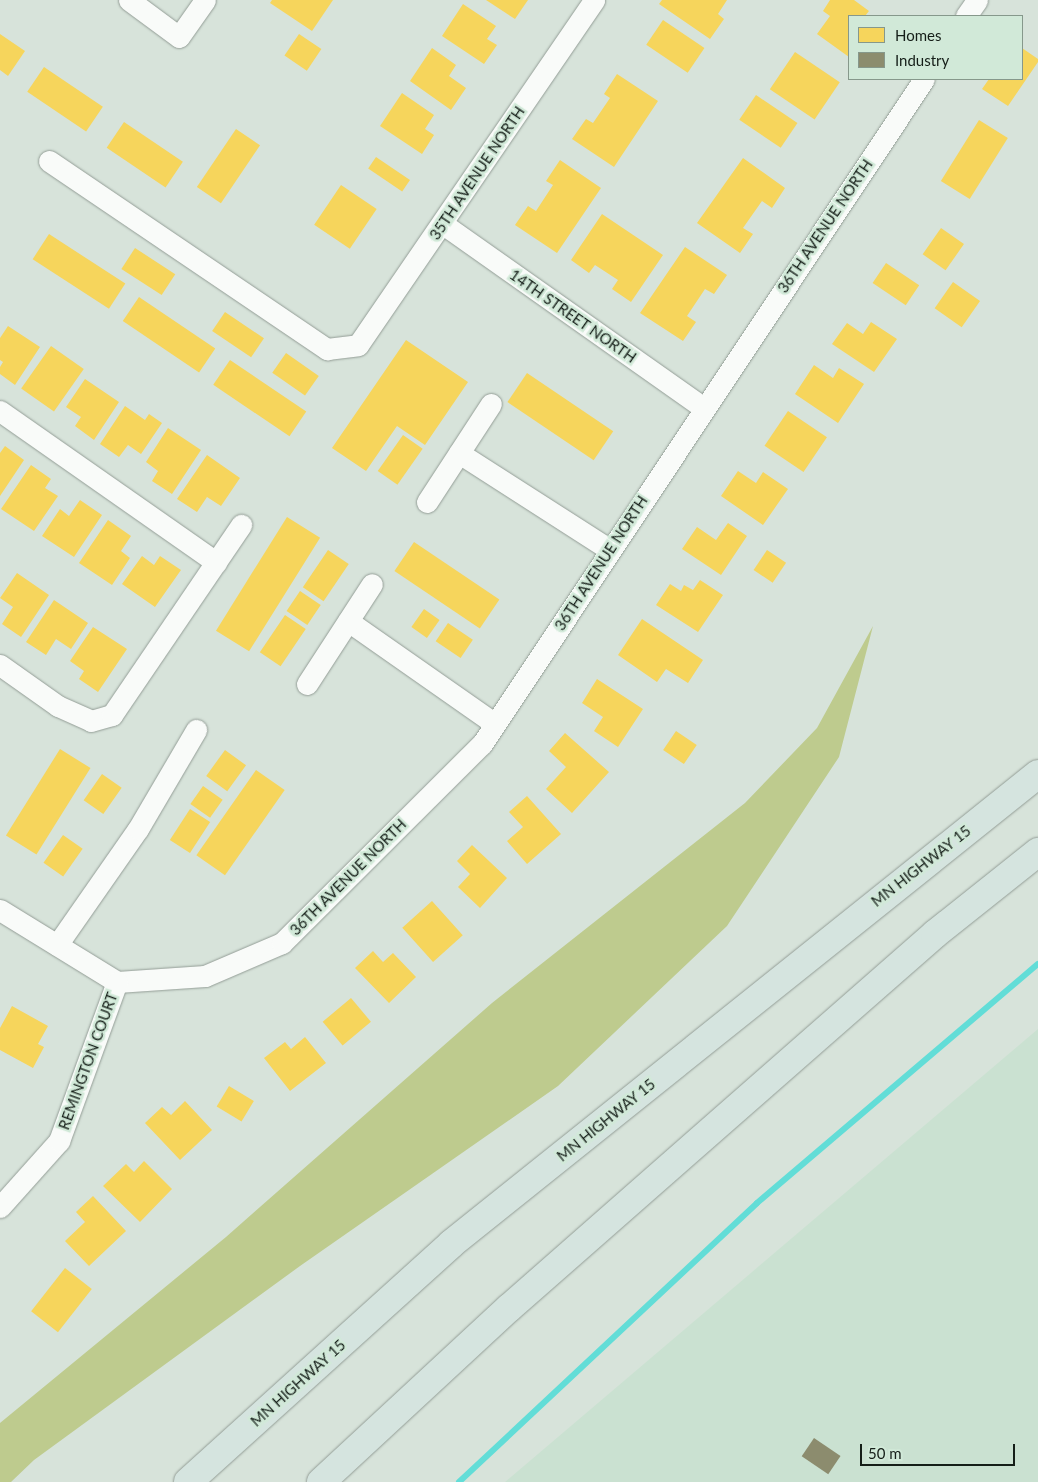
<!DOCTYPE html>
<style>
body{margin:0}
#map{position:relative;width:1038px;height:1482px;overflow:hidden;background:#d7e3da;font-family:Lato,sans-serif}
div>[style]{position:absolute}
[style*='--x']{left:calc(var(--x)*1px);top:calc(var(--y)*1px);width:calc(var(--w)*1px);rotate:calc(var(--a)*1deg)}
.built>*{inset:0;background:#cae1d1}
.forest>*{inset:0;background:#becb8e}
.homes>*{inset:0;background:#f6d55c;transform-origin:0 0}
.industry>*{inset:0;background:#8c8c6e;transform-origin:0 0}
.stream>*{height:6px;margin:-3px;padding:0 3px;transform-origin:3px;border-radius:3px;background:#62ddd7}
.roads{filter:drop-shadow(0 0 1px #939d96) drop-shadow(0 0 1px #939d96)}
.minor>*{height:21px;margin:-10.5px;padding:0 10.5px;transform-origin:10.5px;border-radius:10.5px;background:#f9fbf9}
.trunk>*{height:28px;margin:-14px;padding:0 14px;transform-origin:14px;border-radius:14px;background:#d5e4df}
span{translate:-50% -50%;white-space:nowrap;text-align:center;line-height:1.15;-webkit-text-stroke:5px #d1e9d8;paint-order:stroke}
.street-label{font-size:15px;color:#151e18}
.legend{position:absolute;left:848px;top:15px;width:175px;height:65px;box-sizing:border-box;background:#d1e9d8;border:1px solid #86988b;margin:0;padding:6px 9px;list-style:none;font-size:15px;color:#151e18}
.legend li{display:flex;align-items:center;gap:10px;height:25px}
.legend b{width:25px;border:1px solid #86988b}
.scale{position:absolute;left:860px;top:1444px;width:155px;height:22px;box-sizing:border-box;border:2px solid #151e18;border-top:0;padding-left:6px;font-size:15px;line-height:18px;white-space:nowrap;color:#151e18;-webkit-text-stroke:4px #d1e9d8;paint-order:stroke}
</style>
<div id="map">
<div class="built">
<div style="clip-path:polygon(1038px 1029px,1038px 1482px,505px 1482px)"></div>
</div>
<div class="forest">
<div style="clip-path:polygon(873px 626px,839px 757px,727px 926px,558px 1086px,300px 1266px,34px 1460px,11px 1482px,0 1482px,0 1423px,226px 1237px,492px 1003px,745px 803px,817px 728px)"></div>
</div>
<div class="homes">
<div style="clip-path:polygon(272px 0,333px 0,312px 31px,270px 3px)"></div>
<div style="clip-path:polygon(486px 0,528px 0,515px 19px)"></div>
<div style="clip-path:polygon(662px 0,727px 0,718px 14px,724px 19px,710px 39px,659px 4px)"></div>
<div style="clip-path:polygon(830px 0,854px 0,869px 11px,865px 16px,849px 16px,849px 57px,817px 34px,830px 16px,823px 11px)"></div>
<div style="clip-path:polygon(463px 4px,496px 26px,487px 39px,497px 45px,484px 64px,442px 36px)"></div>
<div style="left:663px;top:20px;width:50px;height:30px;rotate:34deg"></div>
<div style="clip-path:polygon(0 34px,25px 51px,8px 76px,0 70px)"></div>
<div style="left:299px;top:34px;width:27px;height:26px;rotate:34deg"></div>
<div style="clip-path:polygon(432px 48px,456px 65px,449px 76px,466px 88px,451px 110px,410px 81px)"></div>
<div style="clip-path:polygon(1022px 48px,1038px 59px,1038px 62px,1008px 106px,982px 89px,989px 79px,1022px 79px)"></div>
<div style="left:795px;top:52px;width:54px;height:45px;rotate:34deg"></div>
<div style="left:44px;top:67px;width:71px;height:30px;rotate:34deg"></div>
<div style="clip-path:polygon(617px 74px,658px 101px,614px 167px,572px 139px,586px 119px,593px 123px,610px 98px,604px 94px)"></div>
<div style="clip-path:polygon(402px 93px,434px 115px,425px 129px,434px 135px,422px 154px,380px 126px)"></div>
<div style="left:756px;top:95px;width:50px;height:30px;rotate:34deg"></div>
<div style="left:979px;top:120px;width:34px;height:72px;rotate:32deg"></div>
<div style="left:124px;top:122px;width:71px;height:31px;rotate:34deg"></div>
<div style="left:236px;top:129px;width:29px;height:70px;rotate:34deg"></div>
<div style="left:376px;top:157px;width:41px;height:14px;rotate:34deg"></div>
<div style="clip-path:polygon(743px 158px,785px 188px,772px 208px,762px 201px,743px 228px,753px 234px,740px 253px,697px 223px)"></div>
<div style="clip-path:polygon(560px 160px,601px 188px,557px 253px,515px 225px,528px 206px,536px 211px,553px 185px,546px 181px)"></div>
<div style="left:341px;top:185px;width:43px;height:48px;rotate:34deg"></div>
<div style="clip-path:polygon(602px 214px,663px 255px,631px 302px,612px 289px,618px 280px,595px 265px,589px 273px,571px 260px)"></div>
<div style="left:941px;top:228px;width:28px;height:32px;rotate:35deg"></div>
<div style="left:49px;top:234px;width:91px;height:30px;rotate:33deg"></div>
<div style="clip-path:polygon(685px 247px,727px 275px,714px 294px,705px 289px,687px 316px,696px 322px,683px 341px,640px 313px)"></div>
<div style="left:135px;top:248px;width:48px;height:25px;rotate:33deg"></div>
<div style="left:886px;top:263px;width:40px;height:24px;rotate:34deg"></div>
<div style="left:953px;top:282px;width:33px;height:32px;rotate:35deg"></div>
<div style="left:139px;top:297px;width:92px;height:29px;rotate:34deg"></div>
<div style="left:225px;top:312px;width:47px;height:23px;rotate:34deg"></div>
<div style="clip-path:polygon(871px 322px,897px 339px,874px 372px,832px 344px,847px 323px,863px 334px)"></div>
<div style="clip-path:polygon(8px 326px,40px 347px,15px 385px,0 374px,0 367px,3px 362px,0 360px,0 338px)"></div>
<div style="clip-path:polygon(406px 340px,468px 382px,425px 445px,397px 426px,366px 471px,332px 448px)"></div>
<div style="left:51px;top:346px;width:40px;height:52px;rotate:35deg"></div>
<div style="left:286px;top:353px;width:40px;height:24px;rotate:35deg"></div>
<div style="left:230px;top:360px;width:92px;height:30px;rotate:34deg"></div>
<div style="clip-path:polygon(814px 365px,833px 378px,839px 368px,864px 384px,838px 423px,795px 394px)"></div>
<div style="left:527px;top:373px;width:104px;height:35px;rotate:34deg"></div>
<div style="clip-path:polygon(85px 379px,119px 402px,94px 440px,75px 426px,81px 417px,66px 407px)"></div>
<div style="clip-path:polygon(125px 406px,145px 420px,149px 414px,162px 423px,141px 454px,128px 445px,119px 457px,100px 444px)"></div>
<div style="left:788px;top:411px;width:47px;height:42px;rotate:34deg"></div>
<div style="clip-path:polygon(168px 428px,201px 450px,172px 494px,152px 481px,158px 471px,146px 462px)"></div>
<div style="left:403px;top:435px;width:24px;height:44px;rotate:35deg"></div>
<div style="clip-path:polygon(5px 446px,24px 460px,0 496px,0 453px)"></div>
<div style="clip-path:polygon(207px 455px,240px 478px,221px 506px,207px 497px,197px 512px,177px 499px)"></div>
<div style="clip-path:polygon(31px 465px,51px 479px,45px 488px,58px 496px,34px 531px,1px 509px)"></div>
<div style="clip-path:polygon(738px 471px,756px 483px,763px 472px,788px 489px,763px 525px,721px 496px)"></div>
<div style="clip-path:polygon(80px 500px,102px 515px,74px 557px,42px 536px,60px 509px,69px 516px)"></div>
<div style="left:287px;top:517px;width:39px;height:134px;rotate:32deg"></div>
<div style="clip-path:polygon(108px 520px,131px 536px,121px 551px,130px 558px,112px 585px,79px 563px)"></div>
<div style="clip-path:polygon(728px 523px,747px 536px,721px 575px,682px 549px,697px 527px,716px 540px)"></div>
<div style="left:414px;top:542px;width:103px;height:35px;rotate:34deg"></div>
<div style="left:328px;top:550px;width:25px;height:45px;rotate:34deg"></div>
<div style="left:767px;top:550px;width:23px;height:24px;rotate:34deg"></div>
<div style="clip-path:polygon(142px 556px,154px 565px,160px 556px,181px 570px,155px 607px,122px 584px)"></div>
<div style="clip-path:polygon(17px 573px,49px 595px,21px 637px,2px 624px,13px 607px,0 598px)"></div>
<div style="clip-path:polygon(700px 580px,723px 595px,698px 632px,656px 605px,670px 584px,681px 591px,684px 585px,693px 590px)"></div>
<div style="left:300px;top:591px;width:25px;height:24px;rotate:34deg"></div>
<div style="clip-path:polygon(54px 600px,88px 623px,71px 649px,56px 639px,46px 655px,26px 642px)"></div>
<div style="left:424px;top:609px;width:19px;height:22px;rotate:35deg"></div>
<div style="left:285px;top:615px;width:25px;height:45px;rotate:34deg"></div>
<div style="clip-path:polygon(642px 619px,703px 660px,688px 683px,666px 669px,657px 682px,618px 655px)"></div>
<div style="left:448px;top:623px;width:30px;height:22px;rotate:34deg"></div>
<div style="clip-path:polygon(93px 627px,127px 649px,98px 692px,79px 679px,84px 671px,70px 661px)"></div>
<div style="clip-path:polygon(597px 679px,643px 709px,618px 747px,594px 731px,603px 717px,582px 703px)"></div>
<div style="left:676px;top:731px;width:25px;height:23px;rotate:34deg"></div>
<div style="clip-path:polygon(565px 733px,609px 772px,572px 813px,546px 789px,566px 767px,549px 751px)"></div>
<div style="left:60px;top:749px;width:36px;height:102px;rotate:32deg"></div>
<div style="left:225px;top:750px;width:26px;height:32px;rotate:36deg"></div>
<div style="left:256px;top:770px;width:35px;height:104px;rotate:35deg"></div>
<div style="left:102px;top:774px;width:24px;height:32px;rotate:35deg"></div>
<div style="left:203px;top:786px;width:24px;height:22px;rotate:35deg"></div>
<div style="clip-path:polygon(527px 796px,561px 834px,527px 864px,507px 841px,523px 827px,509px 812px)"></div>
<div style="left:190px;top:809px;width:24px;height:37px;rotate:33deg"></div>
<div style="left:63px;top:835px;width:24px;height:34px;rotate:35deg"></div>
<div style="clip-path:polygon(472px 845px,507px 878px,480px 908px,458px 887px,470px 874px,457px 861px)"></div>
<div style="left:432px;top:901px;width:46px;height:40px;rotate:48deg"></div>
<div style="clip-path:polygon(373px 951px,383px 962px,393px 953px,416px 977px,389px 1003px,355px 968px)"></div>
<div style="left:351px;top:998px;width:31px;height:37px;rotate:50deg"></div>
<div style="clip-path:polygon(12px 1006px,48px 1026px,38px 1044px,44px 1047px,33px 1068px,0 1050px,0 1028px)"></div>
<div style="clip-path:polygon(305px 1037px,326px 1063px,290px 1091px,264px 1058px,285px 1042px,291px 1049px)"></div>
<div style="left:229px;top:1086px;width:29px;height:24px;rotate:31deg"></div>
<div style="clip-path:polygon(185px 1101px,212px 1130px,180px 1160px,145px 1123px,162px 1107px,171px 1115px)"></div>
<div style="clip-path:polygon(144px 1161px,172px 1189px,140px 1222px,103px 1186px,126px 1164px,134px 1172px)"></div>
<div style="clip-path:polygon(93px 1196px,126px 1231px,89px 1266px,65px 1241px,85px 1222px,76px 1212px)"></div>
<div style="left:65px;top:1268px;width:34px;height:55px;rotate:38deg"></div>
</div>
<div class="industry">
<div style="left:814px;top:1438px;width:32px;height:22px;rotate:34deg"></div>
</div>
<div class="stream">
<div style="--x:459;--y:1482;--w:408;--a:-43.1"></div>
<div style="--x:757;--y:1203;--w:369;--a:-40.4"></div>
</div>
<div class="roads">
<div class="minor">
<div style="--x:129;--y:0;--w:62;--a:36.5"></div>
<div style="--x:179;--y:37;--w:45;--a:-54.9"></div>
<div style="--x:966;--y:16;--w:19;--a:-55"></div>
<div style="--x:49;--y:161;--w:336;--a:34.1"></div>
<div style="--x:327;--y:349;--w:31;--a:-7"></div>
<div style="--x:358;--y:345;--w:418;--a:-55.6"></div>
<div style="--x:443;--y:224;--w:319;--a:35.2"></div>
<div style="--x:0;--y:411;--w:264;--a:35"></div>
<div style="--x:459;--y:453;--w:179;--a:32.7"></div>
<div style="--x:427;--y:502;--w:117;--a:-56.9"></div>
<div style="--x:348;--y:621;--w:179;--a:35"></div>
<div style="--x:0;--y:665;--w:71;--a:35.3"></div>
<div style="--x:58;--y:706;--w:36;--a:24"></div>
<div style="--x:91;--y:721;--w:22;--a:-16"></div>
<div style="--x:112;--y:715;--w:230;--a:-55.8"></div>
<div style="--x:307;--y:684;--w:119;--a:-57"></div>
<div style="--x:0;--y:910;--w:137;--a:31.6"></div>
<div style="--x:117;--y:982;--w:88;--a:-3.9"></div>
<div style="--x:205;--y:976;--w:84;--a:-23.2"></div>
<div style="--x:282;--y:943;--w:282;--a:-44.9"></div>
<div style="--x:482;--y:744;--w:798;--a:-56.39"></div>
<div style="--x:57;--y:945;--w:141;--a:-55.1"></div>
<div style="--x:138;--y:829;--w:115;--a:-59.6"></div>
<div style="--x:0;--y:1207;--w:89;--a:-48.2"></div>
<div style="--x:59;--y:1141;--w:169;--a:-70"></div>
</div>
<div class="trunk">
<div style="--x:188;--y:1482;--w:355;--a:-42.1"></div>
<div style="--x:451;--y:1244;--w:752;--a:-38.68"></div>
<div style="--x:321;--y:1482;--w:256;--a:-42.8"></div>
<div style="--x:509;--y:1308;--w:567;--a:-41.28"></div>
<div style="--x:935;--y:934;--w:132;--a:-38.5"></div>
</div>
</div>
<div class="street-label">
<span style="left:477px;top:173px;rotate:-56deg">35TH AVENUE NORTH</span>
<span style="left:825px;top:226px;rotate:-56deg">36TH AVENUE NORTH</span>
<span style="left:573px;top:316px;rotate:35deg">14TH STREET NORTH</span>
<span style="left:601px;top:563px;rotate:-57deg">36TH AVENUE NORTH</span>
<span style="left:921px;top:866px;rotate:-38deg">MN HIGHWAY 15</span>
<span style="left:348px;top:877px;rotate:-45deg">36TH AVENUE NORTH</span>
<span style="left:88px;top:1061px;rotate:-70deg">REMINGTON COURT</span>
<span style="left:606px;top:1120px;rotate:-39deg">MN HIGHWAY 15</span>
<span style="left:298px;top:1383px;rotate:-42deg">MN HIGHWAY 15</span>
</div>
<ul class="legend">
<li><b style="height:14px;background:#f6d55c"></b>Homes</li>
<li><b style="height:14px;background:#8c8c6e"></b>Industry</li>
</ul>
<div class="scale">50 m</div>
</div>
